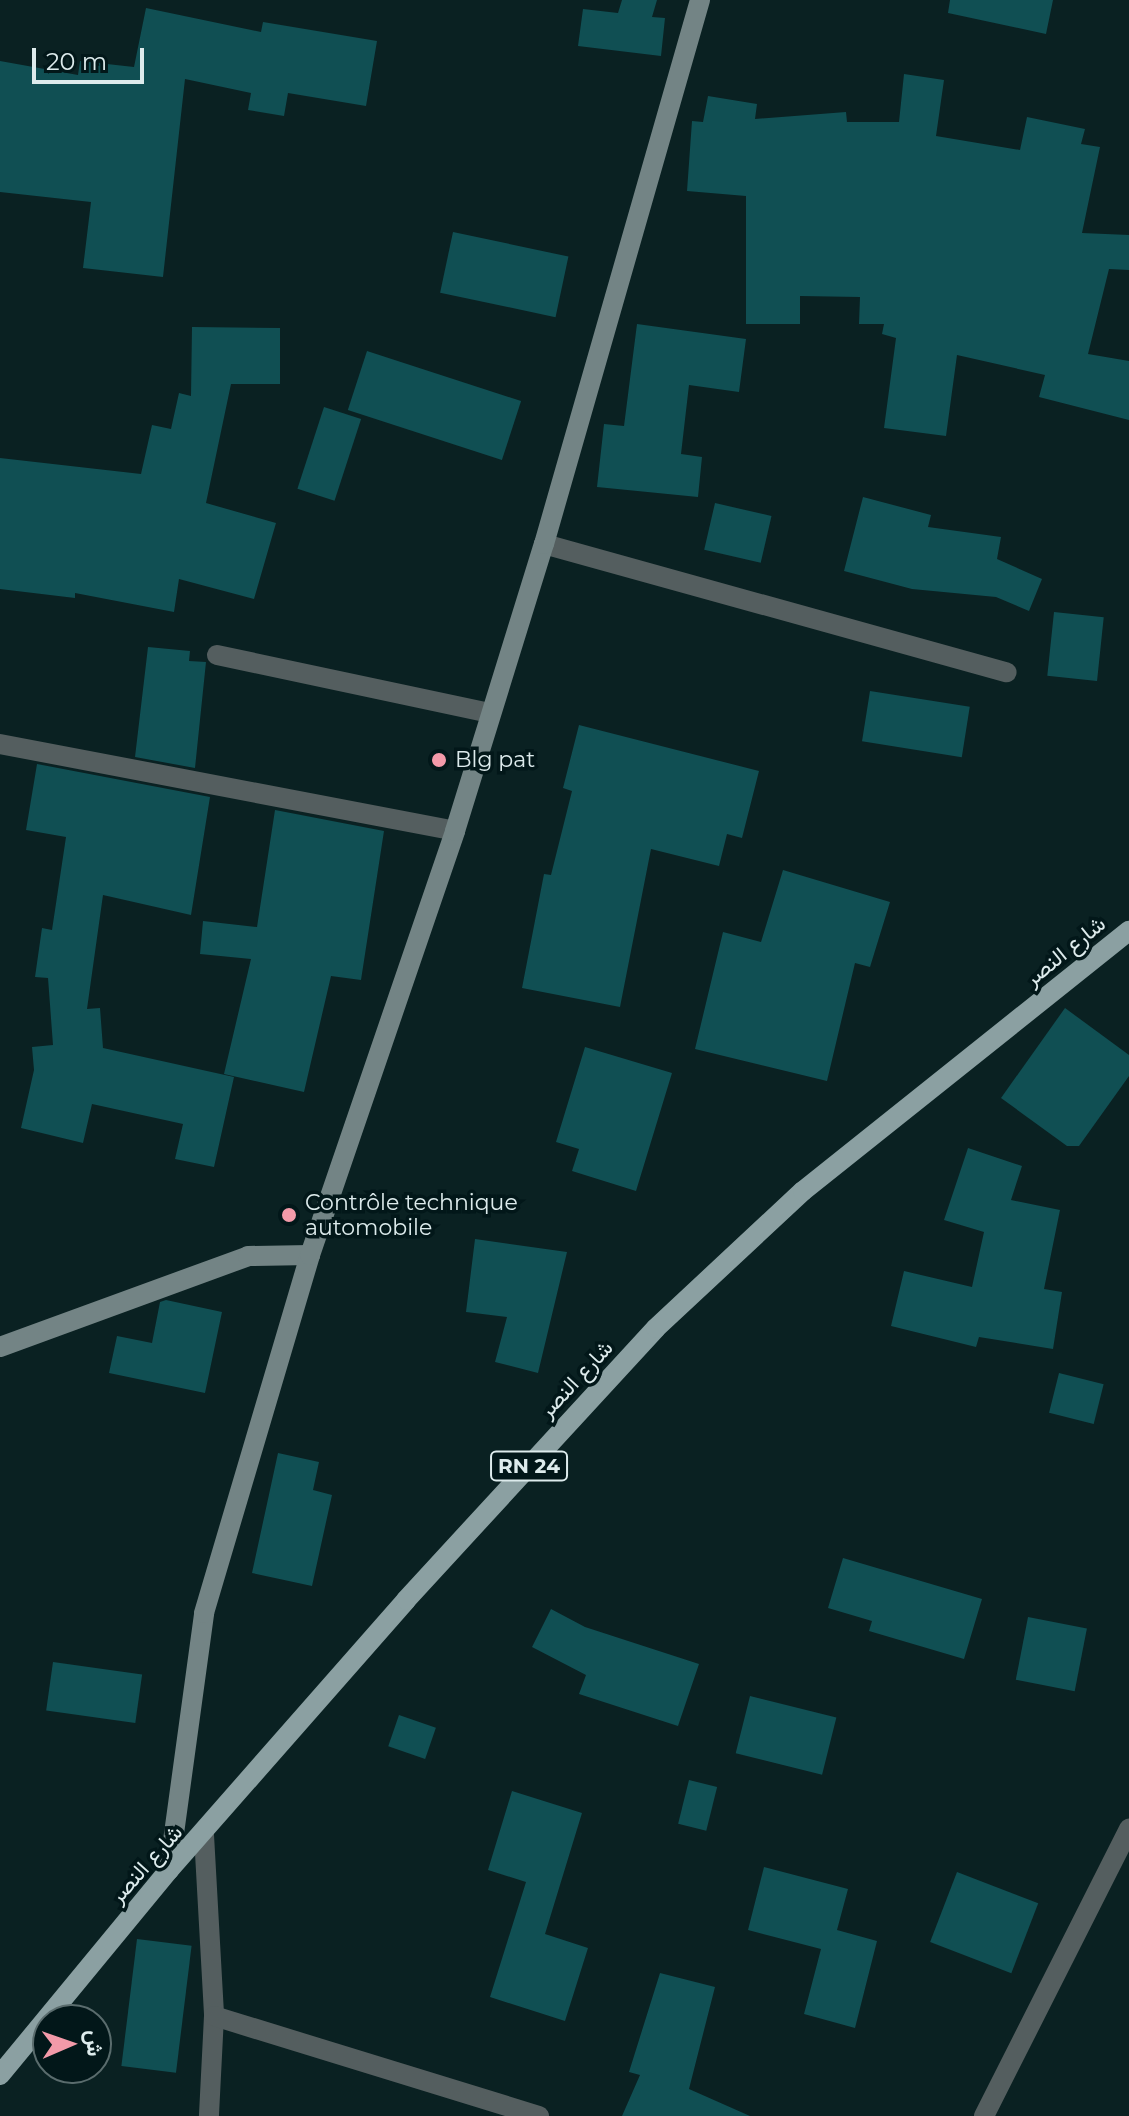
<!DOCTYPE html>
<meta charset="utf-8">
<style>
body{margin:0}
#map{position:relative;width:1129px;height:2116px;overflow:hidden;background:#0a2122;font-family:Montserrat,Vazirmatn,sans-serif}
div>[style]{position:absolute}
[style*='--x']{left:calc(var(--x)*1px);top:calc(var(--y)*1px);width:calc(var(--w)*1px);rotate:calc(var(--a)*1deg)}
.building>*{inset:0;background:#104f53;transform-origin:0 0}
.street>*{height:20px;margin:-10px;padding:0 10px;transform-origin:10px;border-radius:10px;background:#545e5f}
.secondary>*{height:20px;margin:-10px;padding:0 10px;transform-origin:10px;border-radius:10px;background:#738485}
.primary>*{height:20px;margin:-10px;padding:0 10px;transform-origin:10px;border-radius:10px;background:#8ba0a2}
.dots>*{width:22px;height:22px;translate:-50% -50%;box-sizing:border-box;border:4px solid #021719;border-radius:50%}
span{translate:-50% -50%;white-space:nowrap;text-align:center;line-height:1.15;-webkit-text-stroke:7px #021719;paint-order:stroke}
.shield-label span{padding:2px 6px;background:#021719;border:2px solid;border-radius:6px;-webkit-text-stroke-width:0}
.shield-label{font-size:20px;color:#ddebec;font-weight:700}
.poi-label{font-size:22px;color:#ddebec}
.left{translate:0 -50%;text-align:left}
.street-label{font-size:22px;color:#ddebec}
.north{position:absolute;left:32px;top:2004px;width:80px;height:80px;box-sizing:border-box;background:#021719;border:2px solid #5a6c6d;border-radius:50%;rotate:88deg;font-size:22px;font-weight:700;line-height:32px;text-align:center;color:#ddebec}
.north::after{content:'';display:block;margin:auto;width:28px;height:36px;background:#f39aa9;clip-path:polygon(50% 0,100% 100%,50% 72%,0 100%)}
.scale{position:absolute;left:32px;top:48px;width:112px;height:36px;box-sizing:border-box;border:4px solid #ddebec;border-top:0;padding-left:10px;font-size:24px;line-height:28px;white-space:nowrap;color:#ddebec;-webkit-text-stroke:6px #021719;paint-order:stroke}
</style>
<div id="map">
<div class="building">
<div style="clip-path:polygon(622px 0,657px 0,652px 17px,665px 18px,661px 56px,578px 46px,583px 9px,618px 13px)"></div>
<div style="clip-path:polygon(950px 0,1053px 0,1046px 34px,948px 13px)"></div>
<div style="clip-path:polygon(146px 8px,261px 32px,263px 22px,377px 41px,366px 106px,288px 93px,284px 116px,248px 110px,251px 93px,185px 79px,163px 277px,83px 268px,91px 202px,0 192px,0 61px,78px 75px,80px 61px,134px 67px)"></div>
<div style="clip-path:polygon(904px 74px,944px 80px,936px 136px,1020px 150px,1027px 117px,1085px 129px,1081px 144px,1100px 147px,1082px 233px,1129px 235px,1129px 270px,1109px 269px,1088px 354px,1129px 361px,1129px 420px,1039px 397px,1045px 375px,957px 355px,946px 436px,884px 428px,896px 338px,882px 334px,884px 324px,859px 324px,860px 297px,800px 296px,800px 324px,746px 324px,746px 196px,687px 191px,692px 121px,703px 122px,708px 96px,757px 104px,755px 119px,846px 112px,847px 122px,899px 122px)"></div>
<div style="left:453px;top:232px;width:118px;height:62px;rotate:12deg"></div>
<div style="clip-path:polygon(637px 324px,746px 339px,739px 392px,689px 385px,681px 454px,702px 457px,698px 497px,597px 487px,604px 424px,624px 426px)"></div>
<div style="clip-path:polygon(192px 327px,280px 328px,280px 384px,231px 384px,206px 503px,276px 523px,254px 599px,179px 579px,174px 612px,75px 593px,75px 598px,0 589px,0 458px,141px 474px,152px 425px,171px 429px,179px 393px,191px 396px)"></div>
<div style="left:367px;top:351px;width:162px;height:62px;rotate:18deg"></div>
<div style="left:324px;top:407px;width:39px;height:86px;rotate:18deg"></div>
<div style="clip-path:polygon(863px 497px,931px 515px,928px 527px,1001px 537px,997px 559px,1042px 579px,1029px 611px,996px 597px,912px 589px,844px 571px)"></div>
<div style="left:715px;top:503px;width:58px;height:48px;rotate:13deg"></div>
<div style="left:1054px;top:612px;width:50px;height:64px;rotate:6deg"></div>
<div style="clip-path:polygon(148px 647px,190px 651px,189px 661px,206px 662px,195px 768px,135px 757px)"></div>
<div style="left:870px;top:691px;width:101px;height:51px;rotate:9deg"></div>
<div style="clip-path:polygon(579px 725px,759px 771px,742px 838px,727px 834px,719px 866px,651px 849px,620px 1007px,522px 988px,544px 874px,551px 875px,572px 791px,563px 788px)"></div>
<div style="clip-path:polygon(37px 764px,210px 797px,191px 915px,103px 895px,87px 1009px,100px 1008px,103px 1048px,234px 1077px,214px 1167px,175px 1159px,183px 1124px,92px 1104px,83px 1143px,21px 1128px,34px 1070px,32px 1047px,53px 1045px,48px 978px,35px 977px,42px 928px,52px 930px,66px 837px,26px 830px)"></div>
<div style="clip-path:polygon(275px 810px,384px 831px,361px 980px,331px 976px,304px 1092px,224px 1074px,251px 959px,200px 954px,203px 921px,257px 927px)"></div>
<div style="clip-path:polygon(783px 870px,890px 902px,870px 967px,855px 963px,827px 1081px,695px 1049px,723px 932px,761px 942px)"></div>
<div style="clip-path:polygon(1065px 1008px,1129px 1055px,1129px 1076px,1079px 1146px,1067px 1146px,1001px 1098px)"></div>
<div style="clip-path:polygon(585px 1047px,672px 1073px,636px 1191px,572px 1171px,579px 1149px,556px 1142px)"></div>
<div style="clip-path:polygon(968px 1148px,1022px 1166px,1011px 1200px,1060px 1210px,1044px 1289px,1062px 1292px,1053px 1349px,979px 1337px,976px 1347px,891px 1326px,904px 1271px,972px 1287px,984px 1232px,944px 1220px)"></div>
<div style="clip-path:polygon(475px 1239px,567px 1252px,538px 1373px,495px 1362px,507px 1317px,466px 1312px)"></div>
<div style="clip-path:polygon(166px 1300px,222px 1312px,205px 1393px,109px 1373px,117px 1336px,152px 1343px,160px 1302px)"></div>
<div style="left:1059px;top:1373px;width:46px;height:41px;rotate:14deg"></div>
<div style="clip-path:polygon(278px 1453px,319px 1462px,313px 1490px,332px 1495px,312px 1586px,252px 1573px)"></div>
<div style="clip-path:polygon(843px 1558px,982px 1599px,964px 1659px,869px 1631px,872px 1621px,828px 1608px)"></div>
<div style="clip-path:polygon(551px 1609px,585px 1627px,699px 1664px,678px 1726px,579px 1694px,586px 1675px,532px 1647px)"></div>
<div style="left:1028px;top:1617px;width:60px;height:64px;rotate:11deg"></div>
<div style="left:53px;top:1662px;width:90px;height:49px;rotate:8deg"></div>
<div style="left:750px;top:1696px;width:89px;height:59px;rotate:14deg"></div>
<div style="left:399px;top:1715px;width:39px;height:33px;rotate:19deg"></div>
<div style="left:689px;top:1780px;width:29px;height:45px;rotate:14deg"></div>
<div style="clip-path:polygon(512px 1791px,582px 1813px,545px 1934px,588px 1948px,565px 2021px,490px 1997px,526px 1882px,488px 1870px)"></div>
<div style="clip-path:polygon(764px 1867px,848px 1889px,837px 1930px,877px 1941px,855px 2028px,804px 2014px,821px 1949px,748px 1930px)"></div>
<div style="left:957px;top:1872px;width:87px;height:75px;rotate:21deg"></div>
<div style="left:137px;top:1939px;width:55px;height:128px;rotate:7deg"></div>
<div style="clip-path:polygon(660px 1973px,715px 1987px,689px 2089px,750px 2116px,622px 2116px,640px 2075px,629px 2072px)"></div>
</div>
<div class="street">
<div style="--x:544;--y:544;--w:480;--a:15.5"></div>
<div style="--x:217;--y:655;--w:280;--a:12"></div>
<div style="--x:0;--y:744;--w:463;--a:10.8"></div>
<div style="--x:204;--y:1835;--w:181;--a:86.8"></div>
<div style="--x:214;--y:2016;--w:100;--a:92.9"></div>
<div style="--x:214;--y:2016;--w:340;--a:17.1"></div>
<div style="--x:984;--y:2116;--w:322;--a:-63.2"></div>
</div>
<div class="secondary">
<div style="--x:0;--y:1347;--w:264;--a:-20.1"></div>
<div style="--x:248;--y:1256;--w:62;--a:-0.9"></div>
<div style="--x:169;--y:1870;--w:259;--a:-82.2"></div>
<div style="--x:204;--y:1613;--w:373;--a:-73.5"></div>
<div style="--x:310;--y:1255;--w:448;--a:-71.1"></div>
<div style="--x:455;--y:831;--w:300;--a:-72.8"></div>
<div style="--x:544;--y:544;--w:566;--a:-74"></div>
</div>
<div class="primary">
<div style="--x:0;--y:2075;--w:266;--a:-50.5"></div>
<div style="--x:169;--y:1870;--w:359;--a:-48.7"></div>
<div style="--x:406;--y:1600;--w:369;--a:-47.4"></div>
<div style="--x:656;--y:1328;--w:201;--a:-43"></div>
<div style="--x:803;--y:1191;--w:417;--a:-38.6"></div>
</div>
<div class="dots">
<div style="left:439px;top:760px;background:#f39aa9"></div>
<div style="left:289px;top:1215px;background:#f39aa9"></div>
</div>
<div class="shield-label">
<span style="left:529px;top:1466px">RN 24</span>
</div>
<div class="poi-label">
<span class="left" style="left:455px;top:760px">Blg pat</span>
<span class="left" style="left:305px;top:1215px">Contrôle technique<br>automobile</span>
</div>
<div class="street-label">
<span style="left:1065px;top:951px;rotate:-39deg">شارع النصر</span>
<span style="left:576px;top:1379px;rotate:-47deg">شارع النصر</span>
<span style="left:146px;top:1864px;rotate:-48deg">شارع النصر</span>
</div>
<div class="north">ش</div>
<div class="scale">20 m</div>
</div>
